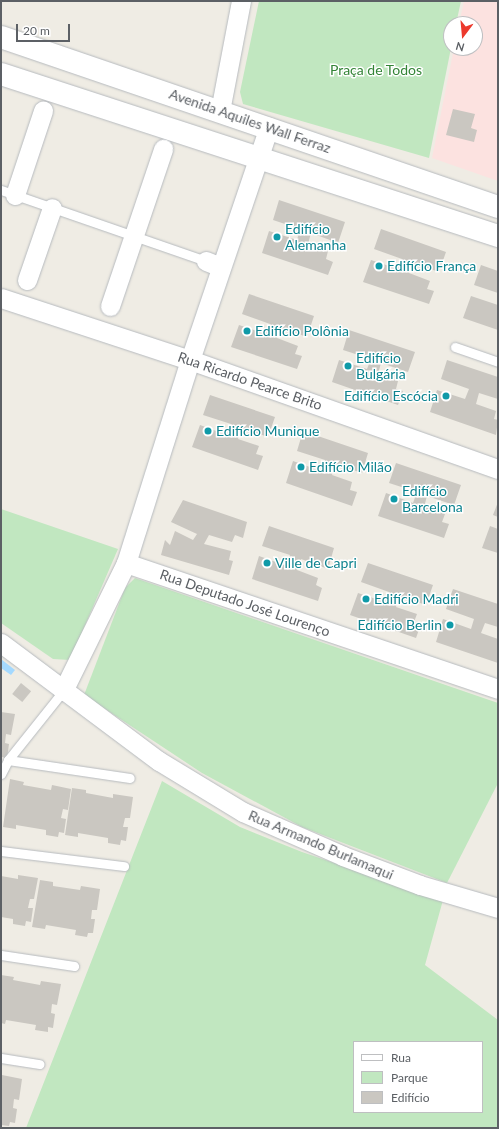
<!DOCTYPE html>
<meta charset="utf-8">
<style>
body{margin:0}
#map{position:relative;width:499px;height:1129px;overflow:hidden;background:#efece4;font-family:Lato,sans-serif}
div>[style]{position:absolute}
[style*='--x']{left:calc(var(--x)*1px);top:calc(var(--y)*1px);width:calc(var(--w)*1px);rotate:calc(var(--a)*1deg)}
.medical>*{inset:0;background:#fce2e0}
.green>*{inset:0;background:#c1e7c0}
.water>*{inset:0;background:#a4d9ff}
.building>*{inset:0;background:#cac7c1;transform-origin:0 0}
.roads{filter:drop-shadow(0 0 1px #b6babe) drop-shadow(0 0 1px #b6babe)}
.lane>*{height:9px;margin:-4.5px;padding:0 4.5px;transform-origin:4.5px;border-radius:4.5px;background:#fff}
.street>*{height:19px;margin:-9.5px;padding:0 9.5px;transform-origin:9.5px;border-radius:9.5px;background:#fff}
.secondary>*{height:22px;margin:-11px;padding:0 11px;transform-origin:11px;border-radius:11px;background:#fff}
.dots>*{width:11px;height:11px;translate:-50% -50%;box-sizing:border-box;border:2px solid #fff;border-radius:50%}
span{translate:-50% -50%;white-space:nowrap;text-align:center;line-height:1.15;-webkit-text-stroke:3px #fff;paint-order:stroke}
.park-label{font-size:14px;color:#338436}
.street-label{font-size:14px;color:#5c6065}
.culture-label{font-size:14px;color:#0d838f}
.left{translate:0 -50%;text-align:left}
.right{translate:-100% -50%;text-align:right}
.frame{position:absolute;inset:0;border:2px solid #5c6065;pointer-events:none}
.legend{position:absolute;left:353px;top:1041px;width:130px;height:72px;box-sizing:border-box;background:#fff;border:1px solid #bebfc1;margin:0;padding:5px 7px;list-style:none;font-size:12px;color:#5c6065}
.legend li{display:flex;align-items:center;gap:8px;height:20px}
.legend b{width:20px;border:1px solid #bebfc1}
.north{position:absolute;left:443px;top:16px;width:40px;height:40px;box-sizing:border-box;background:#fff;border:1px solid #bebfc1;border-radius:50%;rotate:196deg;font-size:11px;font-weight:700;line-height:16px;text-align:center;color:#5c6065}
.north::after{content:'';display:block;margin:auto;width:14px;height:18px;background:#ec392d;clip-path:polygon(50% 0,100% 100%,50% 72%,0 100%)}
.scale{position:absolute;left:16px;top:24px;width:54px;height:18px;box-sizing:border-box;border:2px solid #5c6065;border-top:0;padding-left:5px;font-size:12px;line-height:14px;white-space:nowrap;color:#5c6065;-webkit-text-stroke:3px #fff;paint-order:stroke}
</style>
<div id="map">
<div class="medical">
<div style="clip-path:polygon(464px 1px,498px 1px,498px 181px,432px 158px,454px 48px,475px 48px,475px 24px,459px 24px)"></div>
</div>
<div class="green">
<div style="clip-path:polygon(259px 1px,461px 1px,456px 24px,451px 24px,451px 48px,429px 158px,243px 104px,240px 92px)"></div>
<div style="clip-path:polygon(1px 509px,118px 549px,70px 660px,53px 659px,1px 623px)"></div>
<div style="clip-path:polygon(135px 578px,498px 703px,498px 783px,447px 883px,302px 827px,202px 773px,84px 695px,125px 588px)"></div>
<div style="clip-path:polygon(evenodd,162px 781px,240px 827px,302px 852px,443px 900px,425px 965px,498px 1020px,498px 1128px,26px 1128px,162px 781px,354px 1042px,482px 1042px,482px 1112px,354px 1112px,354px 1042px)"></div>
</div>
<div class="water">
<div style="clip-path:polygon(1px 659px,15px 670px,11px 675px,1px 668px)"></div>
</div>
<div class="building">
<div style="clip-path:polygon(453px 109px,475px 114px,471px 128px,477px 130px,474px 142px,446px 135px)"></div>
<div style="clip-path:polygon(279px 200px,345px 222px,338px 243px,311px 233px,308px 244px,328px 251px,326px 259px,333px 262px,328px 275px,262px 253px,269px 231px,297px 240px,300px 229px,273px 220px)"></div>
<div style="clip-path:polygon(381px 229px,446px 252px,439px 272px,413px 263px,409px 273px,430px 281px,427px 289px,434px 291px,429px 304px,363px 282px,371px 260px,398px 269px,402px 259px,374px 249px)"></div>
<div style="clip-path:polygon(481px 265px,498px 271px,498px 293px,474px 285px)"></div>
<div style="clip-path:polygon(249px 294px,314px 316px,307px 337px,281px 328px,277px 338px,298px 346px,295px 354px,302px 356px,297px 369px,231px 347px,239px 325px,266px 334px,270px 324px,242px 314px)"></div>
<div style="clip-path:polygon(471px 296px,498px 305px,498px 330px,463px 318px)"></div>
<div style="clip-path:polygon(349px 330px,415px 352px,408px 372px,381px 363px,378px 374px,398px 381px,396px 389px,403px 391px,398px 405px,332px 382px,339px 360px,367px 369px,371px 359px,343px 350px)"></div>
<div style="clip-path:polygon(447px 360px,498px 377px,498px 399px,479px 393px,476px 404px,496px 411px,494px 419px,498px 420px,496px 435px,430px 412px,437px 390px,465px 399px,469px 389px,441px 379px)"></div>
<div style="clip-path:polygon(210px 395px,275px 417px,268px 437px,241px 428px,238px 439px,259px 446px,256px 454px,263px 456px,258px 470px,192px 447px,200px 425px,227px 435px,231px 424px,203px 415px)"></div>
<div style="clip-path:polygon(303px 431px,368px 453px,362px 473px,335px 464px,332px 475px,352px 482px,350px 490px,357px 492px,352px 506px,286px 483px,293px 461px,321px 471px,325px 460px,297px 451px)"></div>
<div style="clip-path:polygon(396px 463px,461px 485px,454px 505px,427px 496px,424px 507px,445px 514px,442px 522px,449px 524px,444px 538px,378px 516px,386px 493px,413px 503px,417px 492px,389px 483px)"></div>
<div style="clip-path:polygon(183px 500px,247px 522px,243px 538px,235px 535px,232px 542px,209px 535px,204px 544px,231px 551px,229px 560px,233px 561px,229px 575px,161px 555px,165px 540px,170px 545px,175px 531px,193px 540px,197px 534px,171px 522px)"></div>
<div style="clip-path:polygon(498px 502px,498px 517px,493px 515px)"></div>
<div style="clip-path:polygon(269px 526px,334px 548px,328px 569px,301px 559px,297px 570px,318px 578px,316px 585px,322px 588px,318px 601px,252px 579px,259px 556px,287px 566px,290px 555px,262px 546px)"></div>
<div style="clip-path:polygon(490px 526px,498px 529px,498px 553px,482px 548px)"></div>
<div style="clip-path:polygon(368px 563px,433px 585px,426px 605px,399px 596px,396px 607px,417px 614px,414px 622px,421px 624px,416px 638px,350px 615px,358px 593px,385px 602px,389px 592px,361px 582px)"></div>
<div style="clip-path:polygon(453px 589px,498px 604px,498px 627px,485px 623px,481px 633px,498px 639px,498px 663px,436px 642px,443px 619px,471px 629px,474px 619px,446px 609px)"></div>
<div style="left:21px;top:683px;width:13px;height:14px;rotate:39deg"></div>
<div style="clip-path:polygon(1px 712px,15px 714px,11px 735px,6px 734px,5px 743px,9px 744px,7px 758px,2px 757px,2px 761px)"></div>
<div style="clip-path:polygon(10px 779px,24px 782px,23px 785px,51px 790px,52px 785px,71px 789px,68px 810px,63px 809px,61px 818px,66px 819px,64px 833px,59px 832px,58px 837px,46px 835px,46px 830px,16px 825px,16px 829px,3px 827px)"></div>
<div style="clip-path:polygon(72px 788px,86px 790px,86px 793px,113px 798px,113px 794px,133px 797px,130px 818px,125px 818px,123px 827px,128px 827px,126px 841px,121px 840px,120px 845px,108px 843px,108px 838px,78px 833px,78px 837px,65px 835px)"></div>
<div style="clip-path:polygon(18px 875px,38px 878px,34px 899px,30px 899px,28px 908px,33px 908px,31px 922px,26px 921px,25px 926px,13px 924px,13px 919px,1px 917px,1px 876px,18px 879px)"></div>
<div style="clip-path:polygon(40px 880px,53px 882px,53px 886px,80px 890px,81px 886px,100px 889px,97px 910px,92px 910px,91px 919px,95px 919px,93px 933px,88px 933px,87px 937px,75px 935px,76px 930px,46px 925px,45px 929px,32px 927px)"></div>
<div style="clip-path:polygon(1px 975px,14px 977px,13px 980px,40px 985px,41px 981px,61px 984px,57px 1005px,52px 1004px,51px 1013px,55px 1014px,53px 1028px,48px 1027px,48px 1032px,35px 1030px,36px 1025px,6px 1020px,5px 1024px,1px 1023px)"></div>
<div style="clip-path:polygon(2px 1075px,22px 1079px,19px 1100px,14px 1099px,13px 1108px,17px 1109px,15px 1123px,10px 1122px,9px 1126px,1px 1125px)"></div>
</div>
<div class="roads">
<div class="lane">
<div style="--x:1;--y:190;--w:217;--a:19.1"></div>
<div style="--x:455;--y:347;--w:46;--a:19.2"></div>
<div style="--x:8;--y:760;--w:123;--a:8.4"></div>
<div style="--x:1;--y:774;--w:16;--a:-63"></div>
<div style="--x:8;--y:760;--w:88;--a:-51.4"></div>
<div style="--x:1;--y:851;--w:124;--a:7"></div>
<div style="--x:1;--y:955;--w:74;--a:8.6"></div>
<div style="--x:1;--y:1058;--w:39;--a:9"></div>
</div>
<div class="street">
<div style="--x:220;--y:111;--w:112;--a:-79.2"></div>
<div style="--x:15;--y:195;--w:89;--a:-71.6"></div>
<div style="--x:206;--y:261;--w:16;--a:22"></div>
<div style="--x:27;--y:280;--w:76;--a:-70.9"></div>
<div style="--x:1;--y:298;--w:199;--a:18.2"></div>
<div style="--x:190;--y:360;--w:327;--a:19.5"></div>
<div style="--x:110;--y:306;--w:166;--a:-71.3"></div>
<div style="--x:126;--y:563;--w:393;--a:18.7"></div>
<div style="--x:1;--y:643;--w:197;--a:36.8"></div>
<div style="--x:159;--y:761;--w:98;--a:31.3"></div>
<div style="--x:243;--y:812;--w:109;--a:23.7"></div>
<div style="--x:343;--y:856;--w:82;--a:20.6"></div>
<div style="--x:420;--y:885;--w:81;--a:16.4"></div>
<div style="--x:63;--y:691;--w:143;--a:-63.8"></div>
<div style="--x:126;--y:563;--w:213;--a:-72.5"></div>
<div style="--x:190;--y:360;--w:246;--a:-71.3"></div>
</div>
<div class="secondary">
<div style="--x:1;--y:37;--w:525;--a:18.88"></div>
<div style="--x:1;--y:74;--w:523;--a:18.05"></div>
</div>
</div>
<div class="dots">
<div style="left:277px;top:237px;background:#0f9aa8"></div>
<div style="left:379px;top:266px;background:#0f9aa8"></div>
<div style="left:247px;top:331px;background:#0f9aa8"></div>
<div style="left:348px;top:366px;background:#0f9aa8"></div>
<div style="left:446px;top:396px;background:#0f9aa8"></div>
<div style="left:208px;top:431px;background:#0f9aa8"></div>
<div style="left:301px;top:467px;background:#0f9aa8"></div>
<div style="left:394px;top:499px;background:#0f9aa8"></div>
<div style="left:267px;top:563px;background:#0f9aa8"></div>
<div style="left:366px;top:599px;background:#0f9aa8"></div>
<div style="left:450px;top:625px;background:#0f9aa8"></div>
</div>
<div class="park-label">
<span style="left:376px;top:70px">Praça de Todos</span>
</div>
<div class="street-label">
<span style="left:250px;top:121px;rotate:19deg">Avenida Aquiles Wall Ferraz</span>
<span style="left:250px;top:381px;rotate:19deg">Rua Ricardo Pearce Brito</span>
<span style="left:245px;top:603px;rotate:19deg">Rua Deputado José Lourenço</span>
<span style="left:321px;top:845px;rotate:23deg">Rua Armando Burlamaqui</span>
</div>
<div class="culture-label">
<span class="left" style="left:285px;top:237px">Edifício<br>Alemanha</span>
<span class="left" style="left:387px;top:266px">Edifício França</span>
<span class="left" style="left:255px;top:331px">Edifício Polônia</span>
<span class="left" style="left:356px;top:366px">Edifício<br>Bulgária</span>
<span class="right" style="left:438px;top:396px">Edifício Escócia</span>
<span class="left" style="left:216px;top:431px">Edifício Munique</span>
<span class="left" style="left:309px;top:467px">Edifício Milão</span>
<span class="left" style="left:402px;top:499px">Edifício<br>Barcelona</span>
<span class="left" style="left:275px;top:563px">Ville de Capri</span>
<span class="left" style="left:374px;top:599px">Edifício Madri</span>
<span class="right" style="left:442px;top:625px">Edifício Berlin</span>
</div>
<div class="frame"></div>
<ul class="legend">
<li><b style="height:5px;background:#fff"></b>Rua</li>
<li><b style="height:11px;background:#c1e7c0"></b>Parque</li>
<li><b style="height:11px;background:#cac7c1"></b>Edifício</li>
</ul>
<div class="north">N</div>
<div class="scale">20 m</div>
</div>
